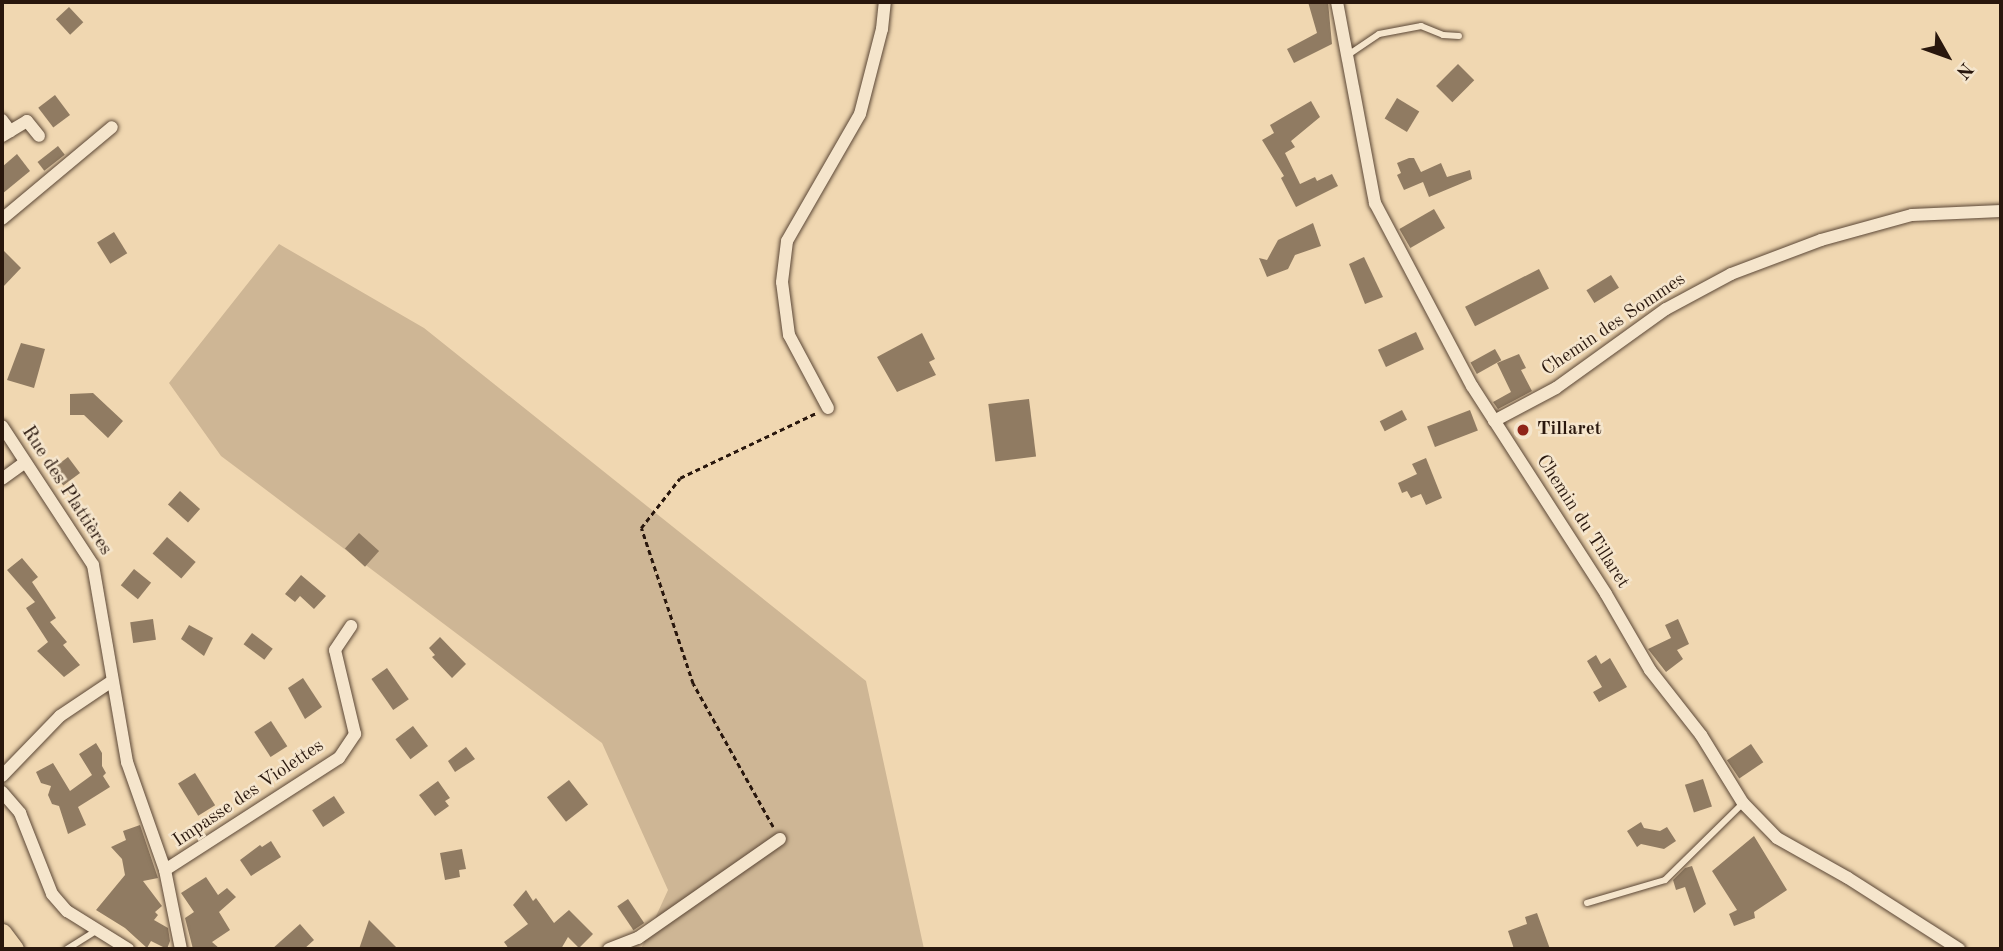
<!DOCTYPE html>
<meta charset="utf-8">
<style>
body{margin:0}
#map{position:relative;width:2003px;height:951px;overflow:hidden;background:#f0d7b1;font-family:"Old Standard TT",serif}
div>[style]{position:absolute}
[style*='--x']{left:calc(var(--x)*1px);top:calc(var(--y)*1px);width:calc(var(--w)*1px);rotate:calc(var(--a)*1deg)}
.green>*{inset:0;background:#ceb695}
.building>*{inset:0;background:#907b62;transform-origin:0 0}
.path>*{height:2.5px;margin-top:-1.25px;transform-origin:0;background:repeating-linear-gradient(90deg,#29170d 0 5px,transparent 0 8.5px)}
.roads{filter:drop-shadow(0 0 2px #5b4736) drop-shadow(0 0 2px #5b4736)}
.lane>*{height:6px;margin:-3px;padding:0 3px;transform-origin:3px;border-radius:3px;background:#f5e5cc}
.street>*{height:12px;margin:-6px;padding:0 6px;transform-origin:6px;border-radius:6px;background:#f5e5cc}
.primary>*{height:19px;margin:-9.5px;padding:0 9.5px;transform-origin:9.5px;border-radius:9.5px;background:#f0d7b1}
.dots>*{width:19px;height:19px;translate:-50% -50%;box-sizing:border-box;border:4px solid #f5e5cc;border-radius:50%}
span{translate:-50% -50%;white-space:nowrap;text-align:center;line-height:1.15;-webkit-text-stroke:5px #f5e5cc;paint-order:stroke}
.street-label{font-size:19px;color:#29170d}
.poi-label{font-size:19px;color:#29170d;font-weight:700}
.left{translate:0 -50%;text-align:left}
.frame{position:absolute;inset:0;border:4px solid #29170d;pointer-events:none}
.north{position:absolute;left:1912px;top:21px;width:70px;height:70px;-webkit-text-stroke:5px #f5e5cc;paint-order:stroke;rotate:130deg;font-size:19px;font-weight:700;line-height:28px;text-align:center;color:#29170d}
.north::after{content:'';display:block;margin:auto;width:24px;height:32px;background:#29170d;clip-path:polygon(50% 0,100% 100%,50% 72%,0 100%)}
</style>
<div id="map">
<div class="green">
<div style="clip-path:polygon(279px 244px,424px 328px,866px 681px,924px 949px,641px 949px,668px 890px,602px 743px,221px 456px,169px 383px)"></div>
</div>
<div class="building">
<div style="clip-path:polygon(1308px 2px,1328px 2px,1332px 44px,1294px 63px,1287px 49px,1317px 33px)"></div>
<div style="left:69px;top:7px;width:21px;height:18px;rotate:47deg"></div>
<div style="left:1458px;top:64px;width:23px;height:31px;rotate:45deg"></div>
<div style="left:55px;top:95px;width:25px;height:21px;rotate:53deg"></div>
<div style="left:1397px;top:98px;width:26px;height:24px;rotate:31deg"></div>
<div style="clip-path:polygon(1311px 101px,1320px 117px,1291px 141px,1295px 147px,1285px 153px,1300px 184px,1315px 177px,1317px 181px,1332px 174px,1338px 186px,1296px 207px,1281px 178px,1284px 176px,1262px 140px,1274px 133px,1270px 125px)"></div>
<div style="left:58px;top:146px;width:11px;height:26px;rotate:52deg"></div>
<div style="clip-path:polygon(17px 154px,30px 171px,2px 194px,2px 167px)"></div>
<div style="clip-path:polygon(1409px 158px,1414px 158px,1421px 172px,1441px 163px,1447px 177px,1470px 170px,1472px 179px,1429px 197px,1423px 182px,1404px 190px,1397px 175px,1401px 173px,1397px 163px)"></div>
<div style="left:1434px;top:209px;width:22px;height:40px;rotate:60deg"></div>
<div style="clip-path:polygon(1313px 223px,1321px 246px,1295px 255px,1288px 269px,1267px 277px,1259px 258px,1267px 260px,1278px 240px)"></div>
<div style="left:114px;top:232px;width:25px;height:20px;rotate:58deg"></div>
<div style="clip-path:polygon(2px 249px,21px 268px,2px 288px)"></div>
<div style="clip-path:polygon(1364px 257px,1383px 297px,1365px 304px,1349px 264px)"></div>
<div style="left:1539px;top:269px;width:22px;height:83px;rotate:63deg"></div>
<div style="left:1611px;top:275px;width:15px;height:29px;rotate:58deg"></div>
<div style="left:1416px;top:332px;width:19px;height:42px;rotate:65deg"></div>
<div style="clip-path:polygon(922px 333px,935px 359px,929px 362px,936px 375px,897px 392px,877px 357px)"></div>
<div style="clip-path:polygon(21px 343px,45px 349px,34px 388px,7px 380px)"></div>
<div style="left:1495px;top:349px;width:13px;height:28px;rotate:61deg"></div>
<div style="clip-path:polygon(1519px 354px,1526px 368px,1521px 370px,1532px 391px,1498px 409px,1493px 402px,1511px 392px,1497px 363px)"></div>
<div style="clip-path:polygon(93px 393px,123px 421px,108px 438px,84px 415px,70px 415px,70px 394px)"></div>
<div style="left:1029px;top:399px;width:58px;height:41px;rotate:83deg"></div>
<div style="left:1402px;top:410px;width:11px;height:25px;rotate:63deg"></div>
<div style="left:1470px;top:410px;width:22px;height:46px;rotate:69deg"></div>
<div style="left:68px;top:457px;width:20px;height:21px;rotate:53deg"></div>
<div style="clip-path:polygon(1426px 458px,1442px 498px,1426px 505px,1421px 494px,1411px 498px,1407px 491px,1402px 493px,1398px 483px,1417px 474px,1412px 464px)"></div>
<div style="left:180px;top:491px;width:27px;height:18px;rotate:42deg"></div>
<div style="left:359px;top:533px;width:27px;height:21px;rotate:42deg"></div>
<div style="left:167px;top:537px;width:38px;height:22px;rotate:41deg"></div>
<div style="clip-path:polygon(22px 558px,38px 577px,32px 582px,56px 618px,50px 622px,67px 642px,63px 645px,80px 665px,64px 677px,37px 651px,48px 642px,26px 608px,35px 602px,7px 570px)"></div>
<div style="left:134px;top:569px;width:22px;height:21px;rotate:39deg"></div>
<div style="clip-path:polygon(301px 575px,326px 596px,314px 609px,300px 596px,295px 602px,285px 594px)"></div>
<div style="left:153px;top:619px;width:21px;height:23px;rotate:82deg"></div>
<div style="clip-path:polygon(1678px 619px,1689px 644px,1677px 650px,1683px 659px,1666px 672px,1648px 649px,1671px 638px,1665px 625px)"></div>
<div style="clip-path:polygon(189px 625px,213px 638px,204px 656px,181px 639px)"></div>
<div style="left:252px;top:633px;width:26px;height:14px;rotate:37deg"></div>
<div style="clip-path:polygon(440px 637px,466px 664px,452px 678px,432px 657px,435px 655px,429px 648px)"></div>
<div style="clip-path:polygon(1596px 655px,1601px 664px,1610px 658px,1627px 687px,1599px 702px,1593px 692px,1602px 687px,1587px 661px)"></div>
<div style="left:387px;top:668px;width:38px;height:19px;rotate:55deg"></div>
<div style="clip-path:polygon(303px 678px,322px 707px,305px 719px,288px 688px)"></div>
<div style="left:271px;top:721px;width:30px;height:20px;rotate:57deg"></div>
<div style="left:413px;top:726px;width:25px;height:22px;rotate:53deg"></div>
<div style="clip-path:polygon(96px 743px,102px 753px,102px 766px,106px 773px,103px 776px,110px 787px,78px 807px,86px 825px,68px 834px,59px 806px,52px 804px,48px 795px,51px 786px,41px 783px,36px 772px,53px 763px,70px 791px,92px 775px,79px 754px)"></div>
<div style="left:1751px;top:744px;width:22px;height:29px;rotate:56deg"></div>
<div style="clip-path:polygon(466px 747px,475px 759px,455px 772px,448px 761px)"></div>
<div style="left:195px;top:773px;width:38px;height:20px;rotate:58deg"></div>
<div style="left:1703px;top:779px;width:29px;height:19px;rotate:72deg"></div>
<div style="left:569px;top:780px;width:31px;height:28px;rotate:52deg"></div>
<div style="clip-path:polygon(438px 781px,450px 798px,445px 801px,449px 806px,435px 816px,419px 795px)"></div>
<div style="left:334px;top:796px;width:20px;height:26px;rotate:57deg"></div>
<div style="clip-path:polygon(1641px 822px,1644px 828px,1660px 831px,1667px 827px,1676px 841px,1664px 849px,1641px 844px,1637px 847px,1627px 831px)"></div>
<div style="clip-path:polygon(140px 825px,158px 878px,143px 881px,162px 906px,155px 912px,158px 915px,154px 920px,168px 928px,170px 941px,167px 949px,151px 941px,147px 948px,125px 928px,96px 910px,125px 875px,122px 859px,111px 847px,126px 840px,123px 831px)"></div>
<div style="clip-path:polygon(1754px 836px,1787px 890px,1754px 912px,1755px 918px,1734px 926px,1729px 914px,1737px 910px,1712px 871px)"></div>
<div style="clip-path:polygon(271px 841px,281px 857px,251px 876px,240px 860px,260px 845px,262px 847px)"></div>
<div style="clip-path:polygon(462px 849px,466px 869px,459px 870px,460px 877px,445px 880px,440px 853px)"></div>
<div style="clip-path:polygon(1692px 866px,1706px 904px,1694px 913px,1685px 887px,1676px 890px,1673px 880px,1685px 868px)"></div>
<div style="clip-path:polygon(206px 877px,218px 895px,227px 888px,236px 897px,219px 912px,230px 930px,212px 942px,220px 949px,193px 949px,185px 918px,194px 912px,181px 893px)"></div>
<div style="clip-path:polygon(526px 890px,533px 901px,536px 898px,554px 923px,569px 910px,593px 934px,579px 948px,568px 937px,561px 949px,509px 949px,504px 942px,528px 924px,513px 905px)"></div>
<div style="left:628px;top:899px;width:29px;height:13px;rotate:56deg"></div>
<div style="clip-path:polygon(1537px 913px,1550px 949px,1514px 949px,1508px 931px,1527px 924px,1525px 917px)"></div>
<div style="clip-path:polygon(369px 920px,398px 949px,359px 949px)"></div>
<div style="clip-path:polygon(300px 924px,314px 940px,304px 949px,272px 949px)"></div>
</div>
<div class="path">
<div style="--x:773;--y:827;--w:164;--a:-119.2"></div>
<div style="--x:693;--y:684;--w:164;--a:-108.4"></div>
<div style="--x:641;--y:528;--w:63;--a:-52"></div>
<div style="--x:680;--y:478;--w:151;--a:-25.5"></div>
</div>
<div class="roads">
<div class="lane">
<div style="--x:1348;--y:55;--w:37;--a:-34"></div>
<div style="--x:1379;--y:34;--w:43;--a:-10.8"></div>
<div style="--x:1421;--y:26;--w:24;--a:22"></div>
<div style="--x:1443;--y:35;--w:16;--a:4"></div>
<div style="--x:1587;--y:903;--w:81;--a:-16.4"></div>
<div style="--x:1665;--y:880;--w:110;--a:-44.6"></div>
<div style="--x:67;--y:949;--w:34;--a:-32"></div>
</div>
<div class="street">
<div style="--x:1337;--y:2;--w:205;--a:79.3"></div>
<div style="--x:1375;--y:203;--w:207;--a:62.1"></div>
<div style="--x:1472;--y:386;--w:247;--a:57.2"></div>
<div style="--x:1606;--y:594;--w:88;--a:59.9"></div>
<div style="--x:1650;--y:670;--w:83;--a:51.9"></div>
<div style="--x:1701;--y:735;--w:80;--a:58.3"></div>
<div style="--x:1743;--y:803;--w:49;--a:45.8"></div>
<div style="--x:1777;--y:838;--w:81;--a:29.4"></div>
<div style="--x:1848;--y:878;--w:132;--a:32.6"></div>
<div style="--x:2;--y:120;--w:14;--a:54"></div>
<div style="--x:2;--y:136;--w:29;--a:-31"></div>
<div style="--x:27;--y:121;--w:19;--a:51"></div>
<div style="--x:2;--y:219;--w:143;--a:-39.9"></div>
<div style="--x:828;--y:408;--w:83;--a:-118.1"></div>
<div style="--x:789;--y:335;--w:53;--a:-97.5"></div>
<div style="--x:782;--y:282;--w:41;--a:-83"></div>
<div style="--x:787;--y:241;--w:146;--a:-60.1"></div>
<div style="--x:860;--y:114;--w:88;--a:-75.5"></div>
<div style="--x:882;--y:29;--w:27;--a:-84"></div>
<div style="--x:1494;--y:421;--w:70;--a:-28"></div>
<div style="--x:1556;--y:388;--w:135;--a:-35.7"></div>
<div style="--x:1666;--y:309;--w:74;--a:-28.3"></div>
<div style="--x:1731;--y:274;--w:96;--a:-20.7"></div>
<div style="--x:1821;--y:240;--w:94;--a:-15.4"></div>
<div style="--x:1912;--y:215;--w:89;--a:-2.6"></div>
<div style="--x:2;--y:426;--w:166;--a:56.8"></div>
<div style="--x:93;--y:565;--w:200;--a:80.2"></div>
<div style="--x:127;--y:762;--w:114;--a:70.6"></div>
<div style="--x:165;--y:870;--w:81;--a:78.6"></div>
<div style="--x:2;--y:479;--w:27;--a:-36"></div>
<div style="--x:2;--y:776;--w:83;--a:-46"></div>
<div style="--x:60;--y:716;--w:63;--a:-33.9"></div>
<div style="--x:2;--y:792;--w:28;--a:49"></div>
<div style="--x:20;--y:813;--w:87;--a:68.4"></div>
<div style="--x:52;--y:894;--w:23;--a:49"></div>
<div style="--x:67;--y:911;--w:72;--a:31.9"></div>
<div style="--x:165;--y:870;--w:207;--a:-32.8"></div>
<div style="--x:339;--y:758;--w:29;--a:-56"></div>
<div style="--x:355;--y:734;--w:86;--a:-103.4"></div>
<div style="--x:335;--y:650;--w:29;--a:-56"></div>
<div style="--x:609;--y:949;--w:31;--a:-21"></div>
<div style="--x:638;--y:938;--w:173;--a:-34.9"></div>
</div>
<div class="primary">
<div style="--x:2;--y:933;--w:20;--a:53"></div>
</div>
</div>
<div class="dots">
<div style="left:1523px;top:430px;background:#8f2418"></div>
</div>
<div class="street-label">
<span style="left:1614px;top:325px;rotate:-34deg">Chemin des Sommes</span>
<span style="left:66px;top:491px;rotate:57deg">Rue des Plattières</span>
<span style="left:1582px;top:522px;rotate:57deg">Chemin du Tillaret</span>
<span style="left:249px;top:794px;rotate:-34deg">Impasse des Violettes</span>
</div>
<div class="poi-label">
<span class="left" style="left:1537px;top:430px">Tillaret</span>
</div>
<div class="frame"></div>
<div class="north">N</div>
</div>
